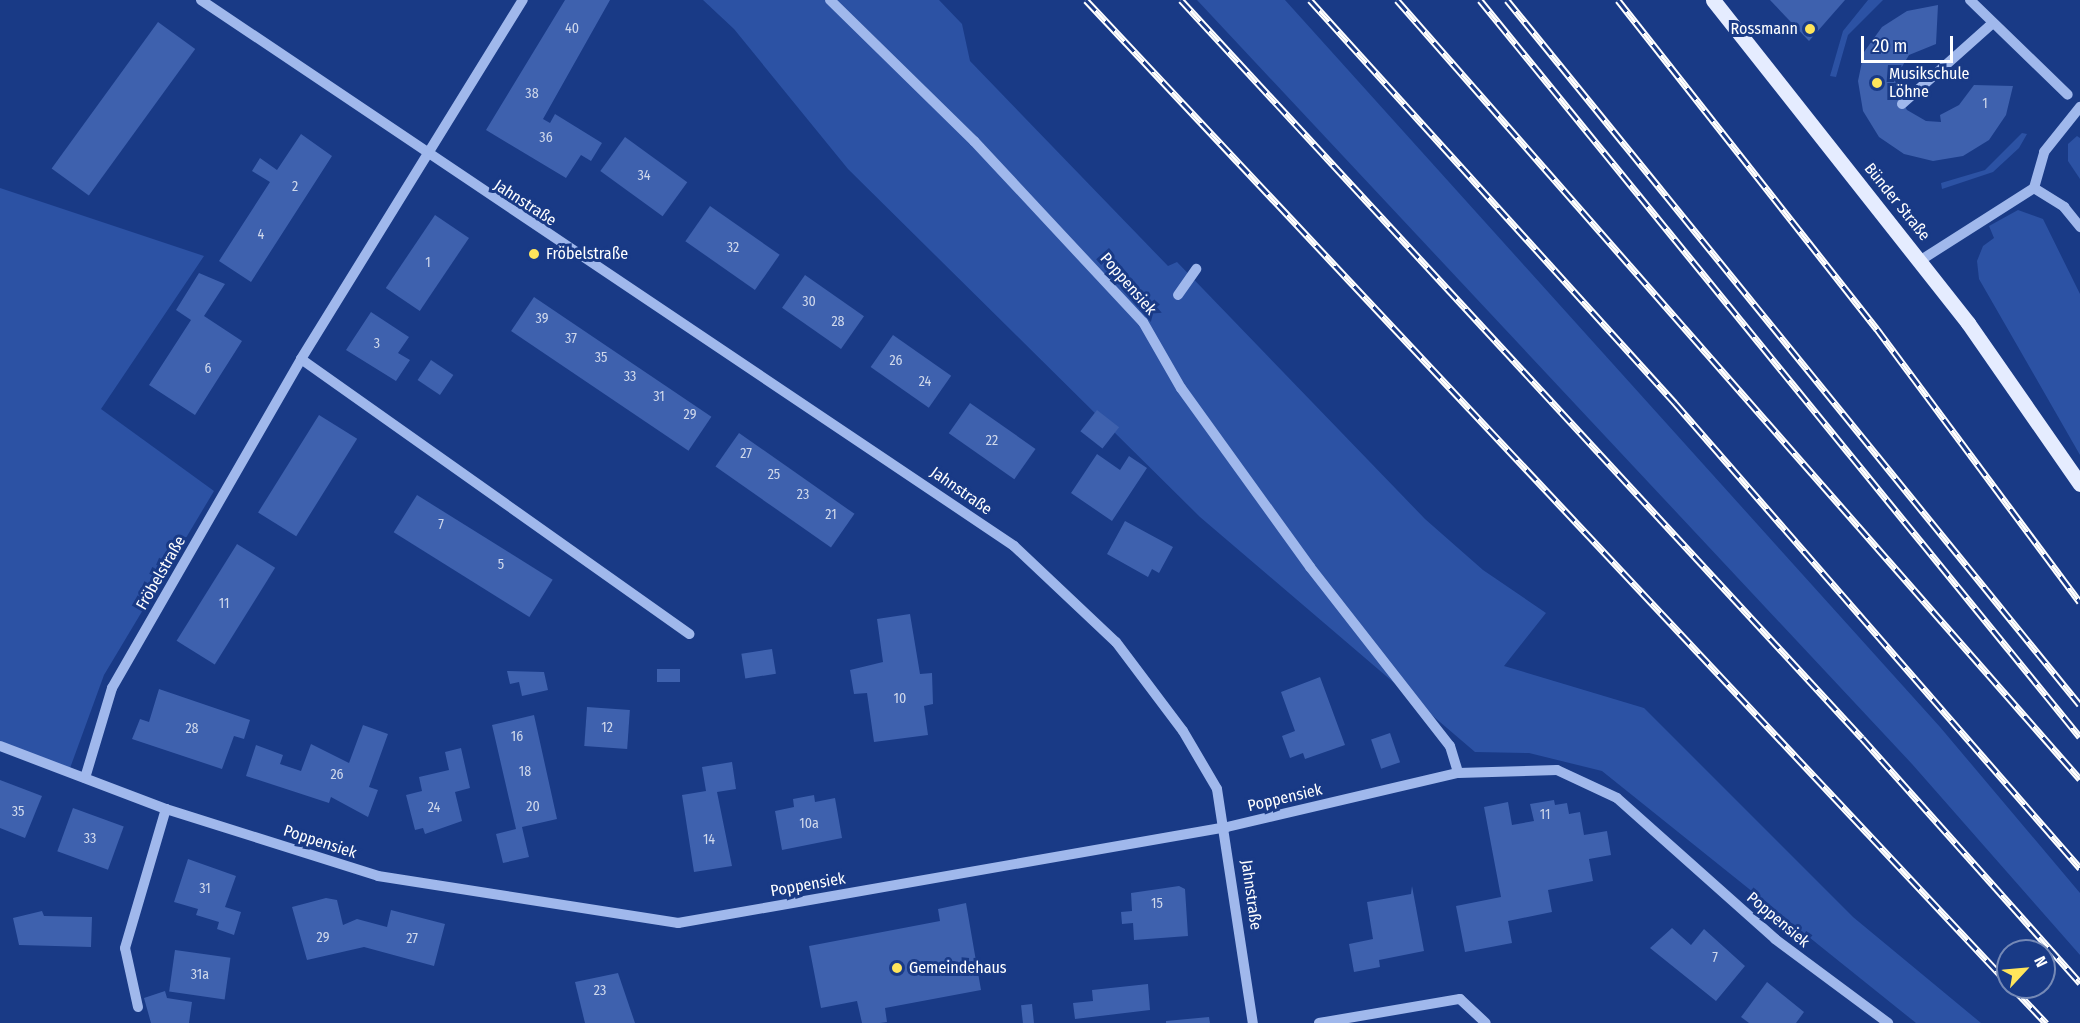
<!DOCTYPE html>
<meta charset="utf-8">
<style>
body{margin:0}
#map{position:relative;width:2080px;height:1023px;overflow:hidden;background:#193a86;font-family:"Fira Sans Condensed",sans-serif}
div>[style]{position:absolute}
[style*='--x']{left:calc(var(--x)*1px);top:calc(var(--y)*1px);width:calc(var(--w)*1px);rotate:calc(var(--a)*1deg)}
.green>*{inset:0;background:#2c52a4}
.building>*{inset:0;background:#3e61ae;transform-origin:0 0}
.minor>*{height:10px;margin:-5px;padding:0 5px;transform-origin:5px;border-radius:5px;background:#a0b8ec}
.major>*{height:15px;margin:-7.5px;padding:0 7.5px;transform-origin:7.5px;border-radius:7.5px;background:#e5ecff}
.rail>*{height:7px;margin-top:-3.5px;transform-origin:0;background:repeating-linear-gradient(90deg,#193a86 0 14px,#fff 0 28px);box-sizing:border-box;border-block:2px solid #fff}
.dots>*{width:16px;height:16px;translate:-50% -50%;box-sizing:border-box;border:3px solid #193a86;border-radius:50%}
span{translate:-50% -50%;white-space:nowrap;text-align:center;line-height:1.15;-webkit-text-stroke:6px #193a86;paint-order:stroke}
.number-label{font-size:14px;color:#cfd8eb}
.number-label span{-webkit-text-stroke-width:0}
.poi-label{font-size:16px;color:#fff}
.right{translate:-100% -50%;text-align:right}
.left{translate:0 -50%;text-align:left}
.street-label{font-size:16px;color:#fff}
.north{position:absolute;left:1996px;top:939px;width:60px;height:60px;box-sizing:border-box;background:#193a86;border:2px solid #7589b6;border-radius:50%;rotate:64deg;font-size:16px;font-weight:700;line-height:24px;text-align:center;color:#fff}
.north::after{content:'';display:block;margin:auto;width:21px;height:27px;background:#ffe55b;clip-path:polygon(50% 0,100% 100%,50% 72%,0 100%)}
.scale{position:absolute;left:1861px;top:36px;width:92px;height:27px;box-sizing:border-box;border:3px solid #fff;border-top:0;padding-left:8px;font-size:18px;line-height:21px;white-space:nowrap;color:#fff;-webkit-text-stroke:4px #193a86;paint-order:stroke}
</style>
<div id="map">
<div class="green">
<div style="clip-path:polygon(703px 0,939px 0,962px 24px,970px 61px,1168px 266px,1177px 262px,1425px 519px,1483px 570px,1546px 613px,1504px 666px,1644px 708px,1853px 917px,1981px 1023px,1916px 1023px,1602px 771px,1529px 753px,1475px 752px,1200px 517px,848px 169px,734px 29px)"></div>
<div style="clip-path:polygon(1197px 0,1285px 0,1940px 727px,2080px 893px,2080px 955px,1912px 764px)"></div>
<div style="clip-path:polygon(1868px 0,1883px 0,1848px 35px,1836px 77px,1830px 76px,1843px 31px)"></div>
<div style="clip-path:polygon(2022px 133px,2027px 134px,2019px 148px,1993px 172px,1942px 189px,1941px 183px,1985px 170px)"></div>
<div style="clip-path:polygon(2077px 136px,2080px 138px,2080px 179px,2068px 161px,2068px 144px)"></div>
<div style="clip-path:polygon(0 188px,204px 256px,101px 409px,214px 491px,104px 675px,69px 771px,0 741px)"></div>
<div style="clip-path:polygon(2018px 210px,2043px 219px,2080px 294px,2080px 455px,1979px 279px,1977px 261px,1983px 246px,1994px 238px,1989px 226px)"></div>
</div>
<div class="building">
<div style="clip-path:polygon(565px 0,610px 0,543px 119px,550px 123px,555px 114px,602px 143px,591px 161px,581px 155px,566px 178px,486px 130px)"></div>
<div style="clip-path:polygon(1770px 0,1845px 0,1809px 41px)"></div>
<div style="clip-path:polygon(1938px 5px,1936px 44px,1909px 55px,1897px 75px,1899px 97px,1907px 110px,1926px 121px,1941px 122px,1940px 115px,1959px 105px,1974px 85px,2013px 86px,2006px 115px,1989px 140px,1963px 156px,1933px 161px,1904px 154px,1879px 137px,1863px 111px,1858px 81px,1864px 52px,1882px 27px,1907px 11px)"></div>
<div style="left:158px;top:22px;width:46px;height:181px;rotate:36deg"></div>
<div style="clip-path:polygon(301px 134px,332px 156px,251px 282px,219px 261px,270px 182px,252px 171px,260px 158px,277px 170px)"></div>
<div style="left:625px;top:137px;width:77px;height:42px;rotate:36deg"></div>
<div style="left:710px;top:206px;width:85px;height:43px;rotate:35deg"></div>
<div style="left:435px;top:215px;width:41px;height:88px;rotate:34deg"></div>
<div style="clip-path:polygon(199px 273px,225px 284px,204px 316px,242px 341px,195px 415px,149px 385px,191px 320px,176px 310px)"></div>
<div style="left:805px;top:275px;width:72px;height:40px;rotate:35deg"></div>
<div style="left:534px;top:297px;width:214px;height:41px;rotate:34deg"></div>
<div style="clip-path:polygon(371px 312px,409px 337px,398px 353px,410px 360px,396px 381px,346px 350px)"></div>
<div style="left:893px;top:335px;width:71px;height:39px;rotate:35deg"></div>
<div style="left:431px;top:360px;width:27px;height:24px;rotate:34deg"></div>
<div style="left:970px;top:403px;width:80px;height:37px;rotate:35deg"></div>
<div style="left:1097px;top:410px;width:28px;height:27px;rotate:38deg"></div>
<div style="left:319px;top:415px;width:45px;height:115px;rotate:32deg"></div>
<div style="left:739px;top:433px;width:141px;height:41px;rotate:35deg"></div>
<div style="clip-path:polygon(1097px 454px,1120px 470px,1129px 456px,1147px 468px,1112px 521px,1071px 493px)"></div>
<div style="left:417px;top:495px;width:160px;height:44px;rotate:32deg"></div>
<div style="clip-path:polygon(1125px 521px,1173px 547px,1159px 573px,1152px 569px,1148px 577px,1107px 554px)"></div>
<div style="left:237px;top:544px;width:45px;height:114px;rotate:32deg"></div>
<div style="clip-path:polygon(910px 614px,920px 674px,932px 673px,933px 704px,924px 706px,928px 735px,874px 742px,867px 693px,854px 694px,850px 670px,883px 662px,877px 619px)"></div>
<div style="left:772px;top:649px;width:25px;height:31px;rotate:81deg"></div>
<div style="left:657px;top:669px;width:23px;height:13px"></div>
<div style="clip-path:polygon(507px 671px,544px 672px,548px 690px,522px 696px,519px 682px,510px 684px)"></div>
<div style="clip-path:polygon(1320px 677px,1345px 745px,1305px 759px,1303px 753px,1290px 758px,1282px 736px,1295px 731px,1281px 692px)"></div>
<div style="clip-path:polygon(159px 689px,250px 720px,244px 739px,234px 736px,222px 769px,132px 739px,140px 719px,149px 722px)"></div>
<div style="left:587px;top:707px;width:43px;height:39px;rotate:4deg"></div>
<div style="clip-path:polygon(534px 715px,557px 819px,522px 827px,529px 857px,503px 863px,496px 834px,516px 829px,492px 725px)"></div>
<div style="clip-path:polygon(363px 725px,388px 734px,369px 787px,378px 790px,368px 817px,331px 797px,329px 803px,246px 776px,256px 745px,283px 755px,280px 764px,301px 771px,311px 744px,349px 763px)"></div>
<div style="left:1390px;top:733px;width:31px;height:20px;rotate:71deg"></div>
<div style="clip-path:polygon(461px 748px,470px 788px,455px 792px,462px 821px,425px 834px,423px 828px,415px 830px,406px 795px,422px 791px,419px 777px,449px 770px,445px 752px)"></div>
<div style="clip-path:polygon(732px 762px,736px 789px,717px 792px,732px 866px,694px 872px,682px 795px,706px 791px,702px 767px)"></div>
<div style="clip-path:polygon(0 780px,42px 796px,25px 838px,0 828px)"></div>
<div style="clip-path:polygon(814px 795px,815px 802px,835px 798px,842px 838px,782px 850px,775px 811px,794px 807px,793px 799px)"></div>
<div style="clip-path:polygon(1554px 800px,1555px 805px,1567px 803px,1569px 814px,1580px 812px,1584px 835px,1607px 831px,1611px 855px,1589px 859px,1593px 881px,1548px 890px,1552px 912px,1508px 921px,1512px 943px,1465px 952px,1456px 906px,1501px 897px,1484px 807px,1508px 802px,1512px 825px,1534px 821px,1530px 804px)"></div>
<div style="left:73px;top:808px;width:54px;height:46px;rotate:20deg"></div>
<div style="clip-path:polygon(188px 859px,236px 876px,225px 907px,241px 912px,234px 935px,217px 929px,219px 922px,196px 915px,198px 909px,174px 902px)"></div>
<div style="clip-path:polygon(1179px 886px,1185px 889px,1188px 936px,1134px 940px,1133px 923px,1122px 924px,1121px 912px,1132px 911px,1131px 893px)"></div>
<div style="clip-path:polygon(1412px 886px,1424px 951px,1379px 960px,1380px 967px,1354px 972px,1349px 944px,1373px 939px,1367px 902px,1411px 894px)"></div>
<div style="clip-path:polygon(326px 898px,337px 900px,343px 925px,357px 919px,387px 927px,391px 910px,445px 924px,434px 966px,364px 947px,307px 960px,292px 907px)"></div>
<div style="clip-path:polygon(966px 903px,981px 990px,885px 1008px,887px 1022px,880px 1023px,862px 1023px,857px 1001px,821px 1008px,809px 946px,940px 921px,938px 909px)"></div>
<div style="clip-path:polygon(42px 911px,44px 916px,92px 917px,91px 947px,19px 945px,13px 918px)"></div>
<div style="clip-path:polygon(1672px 928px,1691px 945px,1704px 929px,1745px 966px,1716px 1001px,1650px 948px)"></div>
<div style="left:175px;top:950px;width:56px;height:42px;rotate:8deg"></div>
<div style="clip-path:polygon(618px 973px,635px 1023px,585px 1023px,575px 982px)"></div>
<div style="clip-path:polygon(1767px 982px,1804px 1012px,1796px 1023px,1749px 1023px,1741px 1017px)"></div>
<div style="clip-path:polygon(1148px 984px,1150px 1010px,1075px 1019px,1073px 1003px,1093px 1001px,1092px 990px)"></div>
<div style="clip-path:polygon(165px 991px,167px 998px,192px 1002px,189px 1023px,151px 1023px,144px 998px)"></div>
<div style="left:1032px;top:1004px;width:19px;height:11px;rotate:84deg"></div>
<div style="clip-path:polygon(1209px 1017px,1210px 1023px,1166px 1023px,1166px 1021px)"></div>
</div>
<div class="minor">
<div style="--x:201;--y:0;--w:979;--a:33.88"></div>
<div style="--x:1014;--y:546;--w:140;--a:43.3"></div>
<div style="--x:1116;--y:642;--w:111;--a:53"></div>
<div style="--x:1183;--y:731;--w:67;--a:59.6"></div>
<div style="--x:1217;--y:789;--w:237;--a:81.3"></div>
<div style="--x:830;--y:0;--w:202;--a:44.4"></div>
<div style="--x:974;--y:141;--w:248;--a:47"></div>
<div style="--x:1143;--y:322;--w:76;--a:60.1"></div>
<div style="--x:1181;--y:388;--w:221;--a:54.2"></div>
<div style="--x:1310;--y:567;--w:227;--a:52"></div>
<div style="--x:1450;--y:746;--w:28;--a:73"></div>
<div style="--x:1970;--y:0;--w:136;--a:44.1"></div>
<div style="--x:1902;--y:104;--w:122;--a:-41.7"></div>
<div style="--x:2034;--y:188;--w:36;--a:32"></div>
<div style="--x:2064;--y:207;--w:26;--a:51"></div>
<div style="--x:1921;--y:260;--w:134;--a:-32.5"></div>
<div style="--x:2034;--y:188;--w:37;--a:-74"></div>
<div style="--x:2044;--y:152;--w:58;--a:-51.3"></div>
<div style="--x:1178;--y:295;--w:32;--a:-55"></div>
<div style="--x:301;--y:359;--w:476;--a:35.3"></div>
<div style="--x:0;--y:746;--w:178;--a:20.8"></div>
<div style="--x:166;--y:809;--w:222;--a:17.5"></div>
<div style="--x:378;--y:876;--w:304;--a:8.9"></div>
<div style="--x:678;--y:923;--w:557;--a:-9.92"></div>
<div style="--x:1227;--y:827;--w:237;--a:-13.2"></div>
<div style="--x:1458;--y:773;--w:99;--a:-1.7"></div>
<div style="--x:1557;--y:770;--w:66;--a:25"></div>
<div style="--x:1617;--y:798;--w:212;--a:41.7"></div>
<div style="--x:1775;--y:939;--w:141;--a:36.6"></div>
<div style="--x:85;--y:778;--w:94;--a:-73.3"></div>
<div style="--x:112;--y:688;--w:379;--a:-60.1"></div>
<div style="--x:301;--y:359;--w:422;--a:-58.3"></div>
<div style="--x:138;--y:1007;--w:60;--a:-102.4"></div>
<div style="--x:125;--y:948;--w:145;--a:-73.6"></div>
<div style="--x:1319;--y:1023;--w:143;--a:-9.7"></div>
<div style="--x:1460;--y:999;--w:35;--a:43"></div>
</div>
<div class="major">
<div style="--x:1713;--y:0;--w:412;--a:51.7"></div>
<div style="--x:1968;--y:323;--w:196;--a:55.2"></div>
</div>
<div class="rail">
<div style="--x:1086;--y:0;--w:1348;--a:46.83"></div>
<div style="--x:1181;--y:0;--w:1004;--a:47.3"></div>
<div style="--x:1862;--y:738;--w:328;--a:48.3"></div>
<div style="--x:1310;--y:0;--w:544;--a:47.83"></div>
<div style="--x:1675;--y:403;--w:617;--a:48.95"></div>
<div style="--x:1397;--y:0;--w:1036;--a:48.76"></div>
<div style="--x:1480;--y:0;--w:950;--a:50.85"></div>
<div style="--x:1507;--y:0;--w:908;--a:50.9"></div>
<div style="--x:1618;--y:0;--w:419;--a:51.8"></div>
<div style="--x:1877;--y:329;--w:340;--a:53.4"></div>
<div style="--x:2012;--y:987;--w:50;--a:46.6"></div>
</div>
<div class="dots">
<div style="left:1810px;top:29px;background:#ffe55b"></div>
<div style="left:1877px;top:83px;background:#ffe55b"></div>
<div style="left:534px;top:254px;background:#ffe55b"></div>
<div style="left:897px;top:968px;background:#ffe55b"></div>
</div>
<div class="number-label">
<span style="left:572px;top:29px">40</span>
<span style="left:532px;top:94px">38</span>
<span style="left:1985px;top:104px">1</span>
<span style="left:546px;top:138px">36</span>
<span style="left:644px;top:176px">34</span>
<span style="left:295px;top:187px">2</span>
<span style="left:261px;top:235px">4</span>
<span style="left:733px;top:248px">32</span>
<span style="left:428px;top:263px">1</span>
<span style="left:809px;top:302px">30</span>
<span style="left:542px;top:319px">39</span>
<span style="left:838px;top:322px">28</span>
<span style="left:571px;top:339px">37</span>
<span style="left:377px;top:344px">3</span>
<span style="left:601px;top:358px">35</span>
<span style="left:896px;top:361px">26</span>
<span style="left:208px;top:369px">6</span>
<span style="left:630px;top:377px">33</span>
<span style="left:925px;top:382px">24</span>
<span style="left:659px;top:397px">31</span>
<span style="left:690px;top:415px">29</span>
<span style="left:992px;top:441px">22</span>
<span style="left:746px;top:454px">27</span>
<span style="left:774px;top:475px">25</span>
<span style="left:803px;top:495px">23</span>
<span style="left:831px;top:515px">21</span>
<span style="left:441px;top:525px">7</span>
<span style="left:501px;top:565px">5</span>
<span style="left:224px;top:604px">11</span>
<span style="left:900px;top:699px">10</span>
<span style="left:607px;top:728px">12</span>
<span style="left:192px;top:729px">28</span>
<span style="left:517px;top:737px">16</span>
<span style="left:525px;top:772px">18</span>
<span style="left:337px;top:775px">26</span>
<span style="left:533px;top:807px">20</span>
<span style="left:434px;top:808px">24</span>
<span style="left:18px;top:812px">35</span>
<span style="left:1545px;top:815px">11</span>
<span style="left:809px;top:824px">10a</span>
<span style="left:90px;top:839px">33</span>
<span style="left:709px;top:840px">14</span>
<span style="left:205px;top:889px">31</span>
<span style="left:1157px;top:904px">15</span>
<span style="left:323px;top:938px">29</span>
<span style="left:412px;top:939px">27</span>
<span style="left:1715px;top:958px">7</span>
<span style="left:200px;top:975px">31a</span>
<span style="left:600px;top:991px">23</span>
</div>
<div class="poi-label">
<span class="right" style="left:1798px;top:29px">Rossmann</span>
<span class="left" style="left:1889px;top:83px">Musikschule<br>Löhne</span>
<span class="left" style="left:546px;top:254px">Fröbelstraße</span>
<span class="left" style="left:909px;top:968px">Gemeindehaus</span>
</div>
<div class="street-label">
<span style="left:1897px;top:202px;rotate:51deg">Bünder Straße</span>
<span style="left:525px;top:203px;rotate:33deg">Jahnstraße</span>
<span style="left:1128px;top:284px;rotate:49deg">Poppensiek</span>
<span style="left:961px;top:491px;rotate:35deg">Jahnstraße</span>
<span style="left:161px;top:573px;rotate:-60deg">Fröbelstraße</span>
<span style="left:1285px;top:798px;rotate:-13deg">Poppensiek</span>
<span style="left:320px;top:842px;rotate:18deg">Poppensiek</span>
<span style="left:808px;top:885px;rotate:-10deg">Poppensiek</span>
<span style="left:1251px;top:895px;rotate:82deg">Jahnstraße</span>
<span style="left:1778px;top:920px;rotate:40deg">Poppensiek</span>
</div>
<div class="north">N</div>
<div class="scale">20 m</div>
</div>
